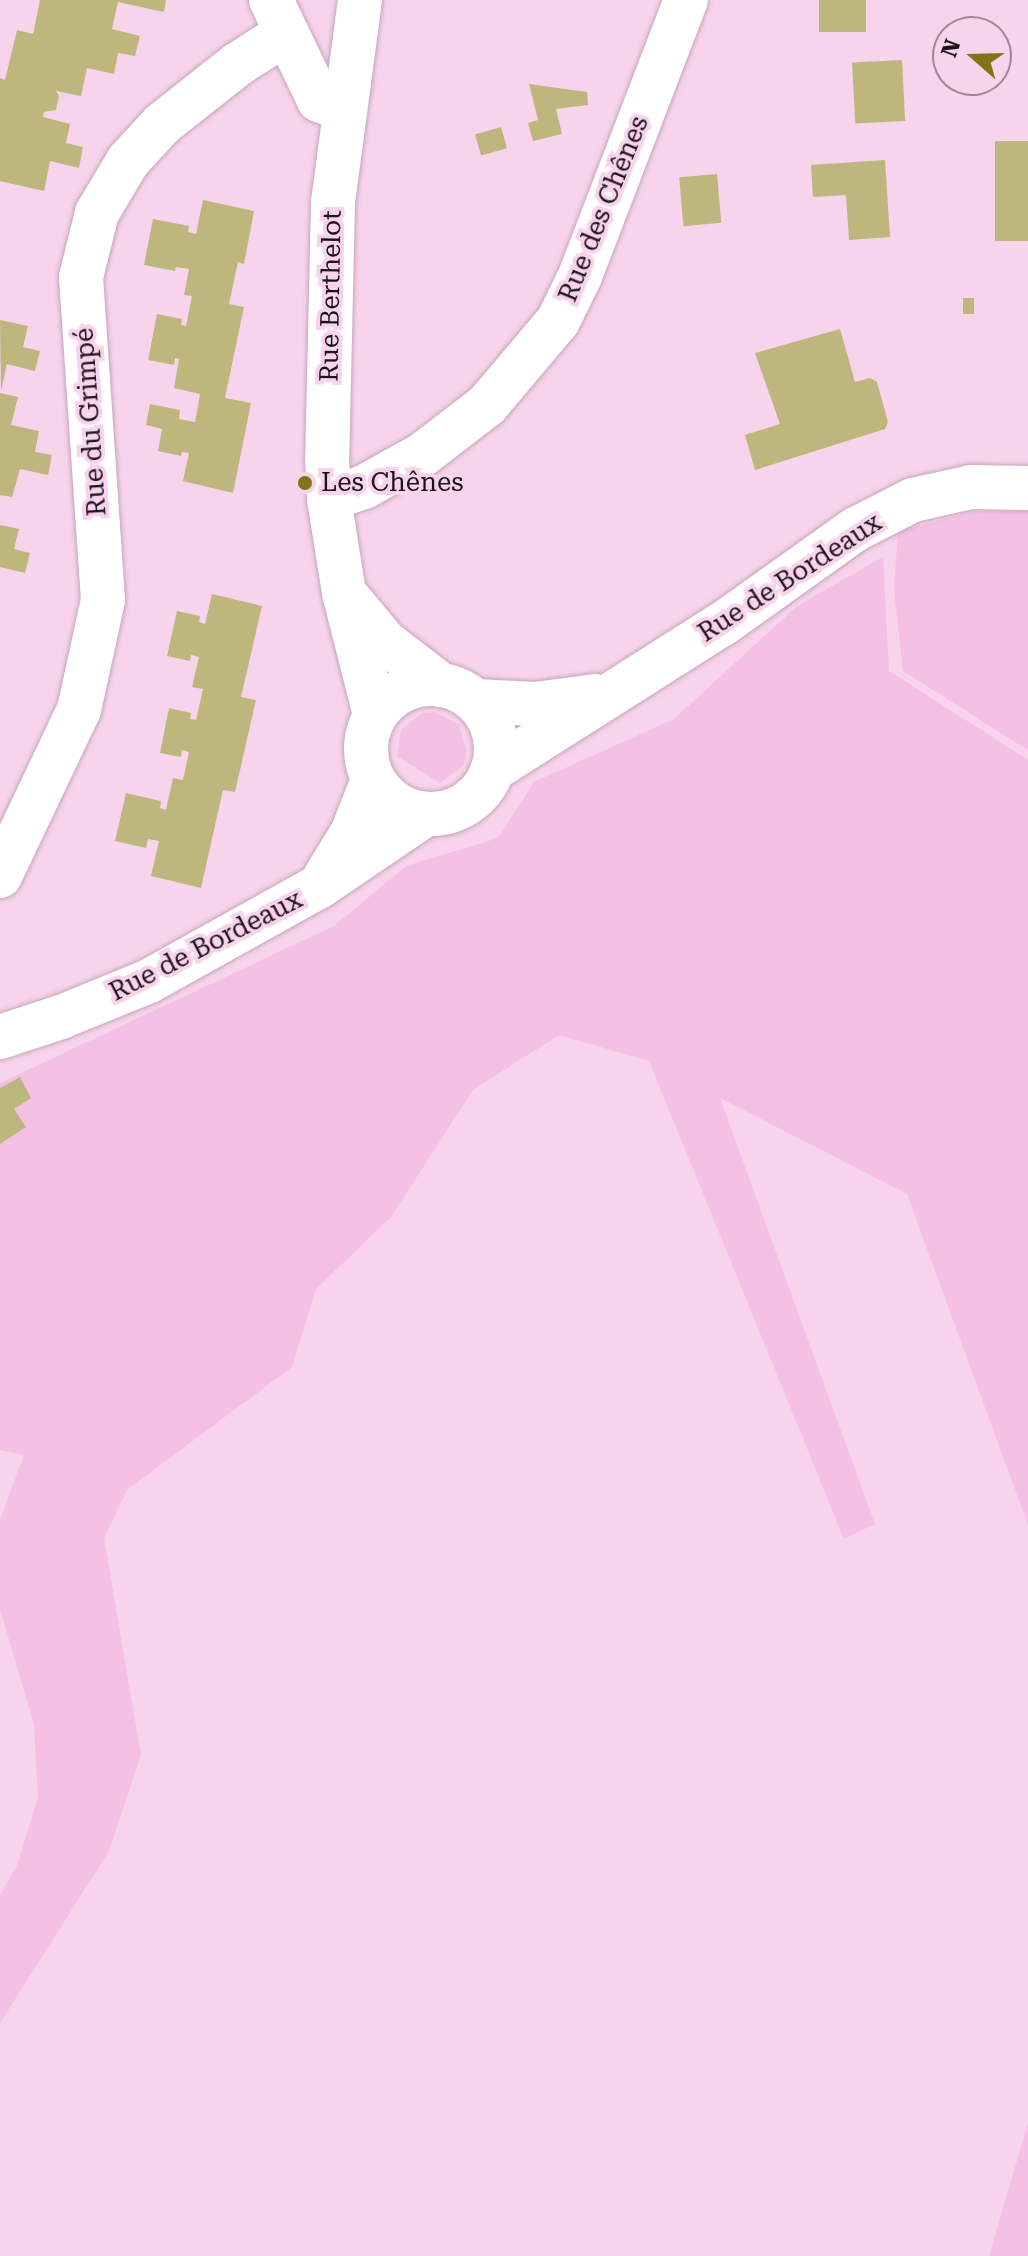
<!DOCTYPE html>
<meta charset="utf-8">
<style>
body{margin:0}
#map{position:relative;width:1028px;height:2256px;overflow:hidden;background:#f7d4eb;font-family:"Roboto Serif",serif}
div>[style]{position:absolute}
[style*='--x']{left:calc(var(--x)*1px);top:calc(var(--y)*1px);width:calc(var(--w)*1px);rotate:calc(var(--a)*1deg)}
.green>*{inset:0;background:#f4c0e3}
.building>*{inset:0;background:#beb77d;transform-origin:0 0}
.roads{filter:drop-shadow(0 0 2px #c6a5bb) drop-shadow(0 0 2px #c6a5bb)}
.minor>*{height:44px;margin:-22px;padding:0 22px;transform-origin:22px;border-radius:22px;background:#fff}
.major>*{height:44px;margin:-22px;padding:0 22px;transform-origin:22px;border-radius:22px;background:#fff}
.major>.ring{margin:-22px;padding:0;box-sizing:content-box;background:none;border:44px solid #fff;border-radius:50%}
.dots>*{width:22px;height:22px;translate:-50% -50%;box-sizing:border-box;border:4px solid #f7d4eb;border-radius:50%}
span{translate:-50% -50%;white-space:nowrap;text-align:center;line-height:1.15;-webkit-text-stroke:8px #f7d4eb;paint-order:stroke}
.street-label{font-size:26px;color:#1e131b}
.poi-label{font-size:26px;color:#1e131b}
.left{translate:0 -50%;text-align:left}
.north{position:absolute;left:932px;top:16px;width:80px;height:80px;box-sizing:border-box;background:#f7d4eb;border:2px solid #a08798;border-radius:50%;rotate:290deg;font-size:22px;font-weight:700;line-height:32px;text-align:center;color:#1e131b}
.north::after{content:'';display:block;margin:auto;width:28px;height:36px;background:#7f7416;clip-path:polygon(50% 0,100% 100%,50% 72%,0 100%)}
</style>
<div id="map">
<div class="green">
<div style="clip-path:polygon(1028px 510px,1028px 750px,903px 671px,894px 589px,898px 531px,972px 512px)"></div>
<div style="clip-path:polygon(883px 557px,889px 671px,1028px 760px,1028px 1525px,907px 1194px,720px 1098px,875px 1524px,844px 1539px,649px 1061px,559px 1035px,473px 1090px,391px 1217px,316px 1289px,292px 1367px,127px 1490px,104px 1538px,141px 1755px,109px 1851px,0 2023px,0 1895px,17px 1866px,38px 1797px,34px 1725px,0 1609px,0 1520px,24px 1455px,0 1450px,0 1083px,334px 926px,406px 866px,498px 838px,534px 782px,674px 719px,797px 606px)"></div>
<div style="clip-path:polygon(435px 712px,459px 725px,467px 752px,463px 766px,440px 783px,397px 756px,401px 730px,422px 713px)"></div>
<div style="clip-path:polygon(1028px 2123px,1028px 2256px,989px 2256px)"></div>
</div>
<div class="building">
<div style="clip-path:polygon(40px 0,166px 0,164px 12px,118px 2px,112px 29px,140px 36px,135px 56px,118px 53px,114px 74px,87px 68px,81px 96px,56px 91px,59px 96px,56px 110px,44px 112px,43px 117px,70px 124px,66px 143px,83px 147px,79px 168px,50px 161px,44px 191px,0 181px,0 78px,5px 80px,17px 30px,33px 34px)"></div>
<div style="left:819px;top:0;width:47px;height:32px"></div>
<div style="left:902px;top:60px;width:61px;height:50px;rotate:87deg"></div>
<div style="clip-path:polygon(529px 84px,587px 92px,588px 105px,556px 109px,562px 134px,533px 141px,528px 123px,538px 120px)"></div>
<div style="left:501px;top:127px;width:22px;height:27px;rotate:74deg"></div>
<div style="left:995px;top:141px;width:33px;height:100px"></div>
<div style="clip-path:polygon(885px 160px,890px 237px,849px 240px,846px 195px,813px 197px,811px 165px)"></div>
<div style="left:717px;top:174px;width:49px;height:38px;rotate:85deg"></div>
<div style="clip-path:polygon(203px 200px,254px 211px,244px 264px,238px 262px,229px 304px,244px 307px,225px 398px,251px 403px,233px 493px,183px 481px,189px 453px,182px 452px,181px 456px,158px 451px,162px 429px,146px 425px,150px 404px,180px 410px,179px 419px,195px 422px,200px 394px,174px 388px,179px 359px,175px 358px,174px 365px,148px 360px,157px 314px,182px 319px,181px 325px,186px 326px,192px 296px,184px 295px,189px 269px,176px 267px,175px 271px,144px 265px,153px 219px,189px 226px,188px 232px,196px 234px)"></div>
<div style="left:963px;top:298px;width:11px;height:16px"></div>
<div style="clip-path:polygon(0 320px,28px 326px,23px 347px,40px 351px,35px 371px,7px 364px,1px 391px)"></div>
<div style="clip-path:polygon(840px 329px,855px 382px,870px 378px,877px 382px,888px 422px,885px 429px,755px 470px,745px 435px,780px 424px,755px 353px)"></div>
<div style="clip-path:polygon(0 393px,18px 397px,11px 425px,39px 431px,35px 452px,52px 455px,48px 475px,20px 469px,12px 497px,0 495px)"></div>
<div style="clip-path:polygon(0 525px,19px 529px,14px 549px,30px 553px,25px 573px,0 567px)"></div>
<div style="clip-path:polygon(212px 594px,262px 606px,241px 697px,256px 700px,235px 792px,223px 790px,201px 888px,151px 876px,159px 841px,148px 839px,146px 848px,115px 841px,126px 793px,161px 801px,160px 808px,166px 810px,173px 778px,183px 780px,189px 752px,182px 750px,181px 757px,160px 753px,169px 708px,191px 713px,190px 719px,196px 720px,203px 689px,192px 687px,199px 657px,191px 655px,190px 661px,167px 656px,177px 611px,200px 616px,199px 622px,205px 624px)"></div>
<div style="clip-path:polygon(20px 1077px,31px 1098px,14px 1109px,26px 1127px,0 1144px,0 1088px)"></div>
</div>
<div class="roads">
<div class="minor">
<div style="--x:271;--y:0;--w:111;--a:64.4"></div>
<div style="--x:319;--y:100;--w:27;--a:20"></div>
<div style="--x:360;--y:0;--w:205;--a:97.6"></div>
<div style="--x:333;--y:203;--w:255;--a:91.3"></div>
<div style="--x:327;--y:458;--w:41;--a:87.2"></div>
<div style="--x:329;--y:499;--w:95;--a:80.9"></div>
<div style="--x:344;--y:593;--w:126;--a:75.7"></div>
<div style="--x:329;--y:499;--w:37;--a:-19"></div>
<div style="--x:364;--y:487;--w:66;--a:-28.9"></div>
<div style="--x:422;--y:455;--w:82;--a:-37.6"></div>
<div style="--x:487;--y:405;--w:110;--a:-49.8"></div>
<div style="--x:558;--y:321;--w:50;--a:-63.9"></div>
<div style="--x:580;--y:276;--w:296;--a:-69"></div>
<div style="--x:351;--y:601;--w:53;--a:50.3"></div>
<div style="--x:385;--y:642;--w:71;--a:37.5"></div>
<div style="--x:0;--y:876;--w:184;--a:-64.6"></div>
<div style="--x:79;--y:710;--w:113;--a:-77.7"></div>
<div style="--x:103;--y:600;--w:324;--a:-93.9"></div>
<div style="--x:81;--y:277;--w:66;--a:-76"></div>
<div style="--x:97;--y:213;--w:61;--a:-59.2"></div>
<div style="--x:128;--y:161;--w:50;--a:-47.4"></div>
<div style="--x:162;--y:124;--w:97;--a:-38.3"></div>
<div style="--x:238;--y:64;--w:56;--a:-32.6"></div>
</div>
<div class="major">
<div class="ring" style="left:366px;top:684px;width:86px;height:86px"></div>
<div style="--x:475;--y:701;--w:60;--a:2.9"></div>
<div style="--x:535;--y:704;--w:61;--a:-7.6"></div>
<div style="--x:492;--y:770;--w:275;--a:-32.4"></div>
<div style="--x:724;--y:623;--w:162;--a:-35.5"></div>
<div style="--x:856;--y:529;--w:64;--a:-27"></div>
<div style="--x:913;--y:500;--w:59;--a:-12.6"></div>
<div style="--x:971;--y:487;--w:57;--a:1"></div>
<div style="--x:325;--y:877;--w:52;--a:-58.5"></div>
<div style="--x:352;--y:833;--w:57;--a:-68.4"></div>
<div style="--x:0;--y:1037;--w:64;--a:-18.2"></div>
<div style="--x:61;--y:1017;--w:95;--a:-22.2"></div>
<div style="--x:149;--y:981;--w:196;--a:-29.1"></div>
<div style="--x:320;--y:886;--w:128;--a:-34.2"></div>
</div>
</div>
<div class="dots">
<div style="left:305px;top:483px;background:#7f7416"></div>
</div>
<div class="street-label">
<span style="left:604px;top:209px;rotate:-68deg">Rue des Chênes</span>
<span style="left:331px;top:296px;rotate:-89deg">Rue Berthelot</span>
<span style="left:91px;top:422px;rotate:-94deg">Rue du Grimpé</span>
<span style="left:790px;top:578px;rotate:-33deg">Rue de Bordeaux</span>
<span style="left:206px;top:946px;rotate:-27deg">Rue de Bordeaux</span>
</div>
<div class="poi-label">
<span class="left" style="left:321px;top:483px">Les Chênes</span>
</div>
<div class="north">N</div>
</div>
